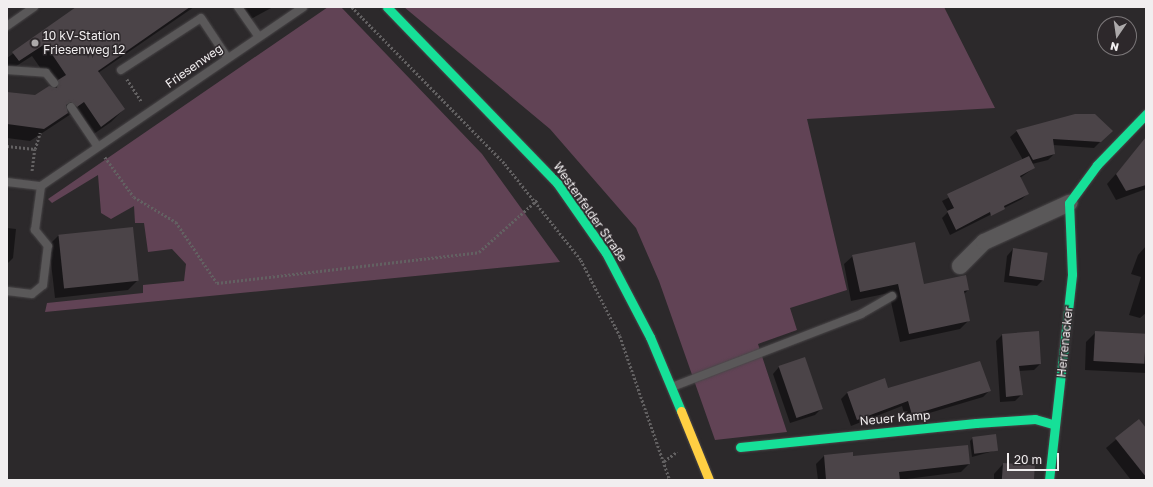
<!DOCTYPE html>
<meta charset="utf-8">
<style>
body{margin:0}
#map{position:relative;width:1153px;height:487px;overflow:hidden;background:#2c292b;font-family:"Golos Text",sans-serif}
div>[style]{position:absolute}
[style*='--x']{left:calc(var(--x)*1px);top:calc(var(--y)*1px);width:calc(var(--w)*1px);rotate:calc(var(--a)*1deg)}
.green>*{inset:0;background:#614355}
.shadow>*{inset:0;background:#0007}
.building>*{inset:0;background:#4b4448;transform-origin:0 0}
.path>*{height:2.5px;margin-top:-1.25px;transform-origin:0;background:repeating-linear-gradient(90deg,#636162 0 2px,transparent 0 4px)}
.roads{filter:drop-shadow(0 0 1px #494648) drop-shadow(0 0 1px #494648)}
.lane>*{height:8px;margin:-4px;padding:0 4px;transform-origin:4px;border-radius:4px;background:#5a5859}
.street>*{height:16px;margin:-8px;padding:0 8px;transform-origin:8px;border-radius:8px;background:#5a5859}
.fast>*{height:9px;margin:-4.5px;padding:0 4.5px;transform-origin:4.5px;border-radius:4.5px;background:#16e098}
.slow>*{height:9px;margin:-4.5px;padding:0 4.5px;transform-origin:4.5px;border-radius:4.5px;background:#ffcf43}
.dots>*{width:11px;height:11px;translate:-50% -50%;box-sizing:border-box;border:2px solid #2d282b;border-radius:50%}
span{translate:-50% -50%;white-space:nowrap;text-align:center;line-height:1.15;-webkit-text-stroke:3px #2d282b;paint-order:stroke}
.poi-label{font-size:12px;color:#f1eeef}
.left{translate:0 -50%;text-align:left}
.street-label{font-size:12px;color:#f1eeef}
.frame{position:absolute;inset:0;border:8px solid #f1eeef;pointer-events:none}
.north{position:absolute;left:1097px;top:16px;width:40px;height:40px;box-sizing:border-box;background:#2d282b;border:1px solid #7b7779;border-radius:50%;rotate:193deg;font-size:11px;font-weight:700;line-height:16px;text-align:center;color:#f1eeef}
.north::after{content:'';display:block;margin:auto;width:14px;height:18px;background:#aca9aa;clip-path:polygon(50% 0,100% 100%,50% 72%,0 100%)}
.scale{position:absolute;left:1007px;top:453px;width:52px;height:18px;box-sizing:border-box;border:2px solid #f1eeef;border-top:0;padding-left:5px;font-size:12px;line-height:14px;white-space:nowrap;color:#f1eeef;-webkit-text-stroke:3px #2d282b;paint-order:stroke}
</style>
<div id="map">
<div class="green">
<div style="clip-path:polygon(328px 7px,341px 7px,482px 154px,560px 262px,45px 312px,47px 303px,143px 293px,143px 285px,184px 281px,186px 264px,172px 249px,148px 252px,144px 223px,135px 223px,134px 206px,111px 219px,101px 213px,98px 175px,52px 203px,48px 199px)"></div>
<div style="clip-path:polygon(404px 7px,944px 7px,995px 108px,807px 119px,847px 290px,790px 308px,797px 330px,758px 344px,787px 432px,715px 440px,659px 281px,636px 228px,550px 129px)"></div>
</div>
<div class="shadow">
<div style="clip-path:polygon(78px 7px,194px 7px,98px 73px,124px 109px,111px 122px,88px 138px,71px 114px,30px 141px,7px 138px,7px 93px,35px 96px,53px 86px,32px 56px,7px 72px,7px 58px)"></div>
<div style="clip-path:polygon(240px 7px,273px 7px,249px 20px)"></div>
<div style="clip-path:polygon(1017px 131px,1111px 131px,1094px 148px,1053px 145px,1054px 154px,1048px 160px,1032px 164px,1034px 168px,1020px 178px,1028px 193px,1022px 199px,950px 235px,942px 218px,948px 212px,942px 201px,1023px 160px,1010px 137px)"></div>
<div style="clip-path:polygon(1144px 142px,1146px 189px,1116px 200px,1107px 184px)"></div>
<div style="clip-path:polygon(7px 228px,16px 229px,13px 258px,7px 264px)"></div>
<div style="clip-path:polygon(132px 228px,138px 280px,128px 290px,55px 298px,49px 245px,58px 236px)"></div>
<div style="clip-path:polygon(1146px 246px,1146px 313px,1140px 318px,1129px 315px,1141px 277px,1131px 274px,1138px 255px)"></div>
<div style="clip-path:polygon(1013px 249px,1046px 253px,1043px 280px,1037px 286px,1004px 282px,1007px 256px)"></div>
<div style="clip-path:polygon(853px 256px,923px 285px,968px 290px,963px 295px,969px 320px,960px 329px,900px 342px,889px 293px,851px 301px,844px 264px)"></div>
<div style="clip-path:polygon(1096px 332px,1146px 335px,1146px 373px,1085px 370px,1086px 342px)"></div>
<div style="clip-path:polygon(1002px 335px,1040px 364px,1034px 370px,1019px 371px,1022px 394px,1015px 401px,1000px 402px,996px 341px)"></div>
<div style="clip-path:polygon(804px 359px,821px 409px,815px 415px,790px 423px,773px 374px,779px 367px)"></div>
<div style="clip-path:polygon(884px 379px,888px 390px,989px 391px,983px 397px,906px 420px,902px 406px,851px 426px,841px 399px,847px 393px)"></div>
<div style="clip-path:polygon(1139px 420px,1146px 430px,1146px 480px,1131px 480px,1106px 448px)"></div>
<div style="clip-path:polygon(973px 438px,997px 450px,972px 457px,970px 441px)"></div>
<div style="clip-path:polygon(824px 456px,852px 458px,969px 464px,961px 472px,899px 480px,818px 480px,816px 464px)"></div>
<div style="clip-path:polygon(1003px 464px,1033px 480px,994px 480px,994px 474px)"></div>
</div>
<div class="building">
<div style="clip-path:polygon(76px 7px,190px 7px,98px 71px,125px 109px,101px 127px,84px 102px,77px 107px,71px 102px,66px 105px,68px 113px,44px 129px,7px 124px,7px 92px,35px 95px,49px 86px,57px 88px,58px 80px,66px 75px,45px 44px,19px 61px,12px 52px)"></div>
<div style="clip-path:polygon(1075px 114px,1095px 114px,1113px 131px,1101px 142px,1053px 139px,1055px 154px,1033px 160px,1016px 130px)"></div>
<div style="clip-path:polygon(1146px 137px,1146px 185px,1126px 191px,1116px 174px)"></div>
<div style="clip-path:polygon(1029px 156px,1035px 168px,1020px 176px,1029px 194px,1004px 206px,1005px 209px,991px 216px,990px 212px,956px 230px,947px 211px,954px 208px,947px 194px)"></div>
<div style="left:133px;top:227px;width:54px;height:75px;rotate:84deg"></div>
<div style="clip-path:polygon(915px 242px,924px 284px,966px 275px,969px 290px,964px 291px,970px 321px,909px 334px,898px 284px,860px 292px,852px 255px)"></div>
<div style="left:1013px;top:248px;width:35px;height:28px;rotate:8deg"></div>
<div style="clip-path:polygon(1039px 331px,1041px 364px,1019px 366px,1023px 395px,1006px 397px,1002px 334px)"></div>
<div style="left:1095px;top:331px;width:51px;height:30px;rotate:3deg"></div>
<div style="left:805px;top:357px;width:55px;height:28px;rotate:71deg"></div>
<div style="clip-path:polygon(980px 361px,991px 391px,912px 415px,908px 401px,857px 420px,847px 392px,885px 378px,888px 388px)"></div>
<div style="clip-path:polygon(1139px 419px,1146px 428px,1146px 477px,1115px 438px)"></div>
<div style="left:996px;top:434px;width:17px;height:24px;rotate:83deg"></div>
<div style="clip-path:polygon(968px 445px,970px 464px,899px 472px,900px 480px,826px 480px,824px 455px,853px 452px,853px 456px)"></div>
<div style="left:1003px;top:463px;width:32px;height:17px;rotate:4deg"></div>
</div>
<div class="path">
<div style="--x:352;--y:7;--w:219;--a:45.7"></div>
<div style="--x:505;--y:164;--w:122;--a:51.6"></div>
<div style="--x:581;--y:260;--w:85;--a:62.8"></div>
<div style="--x:620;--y:336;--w:152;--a:70.9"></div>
<div style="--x:127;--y:79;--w:27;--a:57"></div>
<div style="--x:7;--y:146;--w:28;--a:6"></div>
<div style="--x:35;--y:149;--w:23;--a:97"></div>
<div style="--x:35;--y:149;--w:17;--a:-73"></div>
<div style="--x:105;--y:157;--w:49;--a:54.1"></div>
<div style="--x:134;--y:197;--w:49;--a:30.8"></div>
<div style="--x:176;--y:222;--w:73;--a:56.1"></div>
<div style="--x:217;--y:283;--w:264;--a:-6.7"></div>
<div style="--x:479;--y:252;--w:78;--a:-41.9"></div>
<div style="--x:664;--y:461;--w:16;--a:-35"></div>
</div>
<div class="roads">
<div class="lane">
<div style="--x:238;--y:7;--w:35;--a:55"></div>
<div style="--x:7;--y:26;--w:33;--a:-35"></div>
<div style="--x:7;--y:70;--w:39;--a:4"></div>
<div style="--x:46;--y:73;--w:13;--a:51"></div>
<div style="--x:121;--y:70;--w:95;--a:-33"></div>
<div style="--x:201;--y:18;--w:47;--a:56.3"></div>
<div style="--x:71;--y:107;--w:48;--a:56"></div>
<div style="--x:7;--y:182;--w:34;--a:7"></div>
<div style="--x:7;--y:291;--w:25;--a:7"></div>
<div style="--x:32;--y:294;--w:14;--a:-39"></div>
<div style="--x:43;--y:285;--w:39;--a:-83"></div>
<div style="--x:48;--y:246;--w:21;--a:-129"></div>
<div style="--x:35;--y:230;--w:44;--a:-82.2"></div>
<div style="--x:41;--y:186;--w:317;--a:-34.3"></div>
<div style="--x:672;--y:387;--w:203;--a:-21.1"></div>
<div style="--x:861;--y:314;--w:36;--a:-30"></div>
</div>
<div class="street">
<div style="--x:960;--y:266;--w:34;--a:-45"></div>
<div style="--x:984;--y:242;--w:94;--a:-24.6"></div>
</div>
<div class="fast">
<div style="--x:387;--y:7;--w:245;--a:46"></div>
<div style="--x:557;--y:183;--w:85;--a:55"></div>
<div style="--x:606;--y:253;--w:95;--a:62.4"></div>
<div style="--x:650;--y:337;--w:80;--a:67.3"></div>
<div style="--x:740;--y:447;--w:237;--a:-5.8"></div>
<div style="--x:976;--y:423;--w:59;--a:-3.9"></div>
<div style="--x:1035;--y:419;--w:19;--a:16"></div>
<div style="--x:1049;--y:480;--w:207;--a:-83.6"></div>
<div style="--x:1072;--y:274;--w:71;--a:-92.4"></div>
<div style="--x:1069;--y:203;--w:47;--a:-53.6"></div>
<div style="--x:1097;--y:165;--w:71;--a:-46.1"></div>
</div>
<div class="slow">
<div style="--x:681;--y:411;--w:74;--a:67.9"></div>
</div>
</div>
<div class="dots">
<div style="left:35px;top:43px;background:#aca9aa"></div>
</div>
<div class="poi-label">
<span class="left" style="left:43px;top:43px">10 kV-Station<br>Friesenweg 12</span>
</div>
<div class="street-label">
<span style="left:194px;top:66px;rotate:-35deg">Friesenweg</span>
<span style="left:590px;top:212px;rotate:55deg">Westenfelder Straße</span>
<span style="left:1065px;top:342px;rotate:-84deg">Herrenacker</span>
<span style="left:895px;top:418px;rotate:-5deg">Neuer Kamp</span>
</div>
<div class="frame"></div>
<div class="north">N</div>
<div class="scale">20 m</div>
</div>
